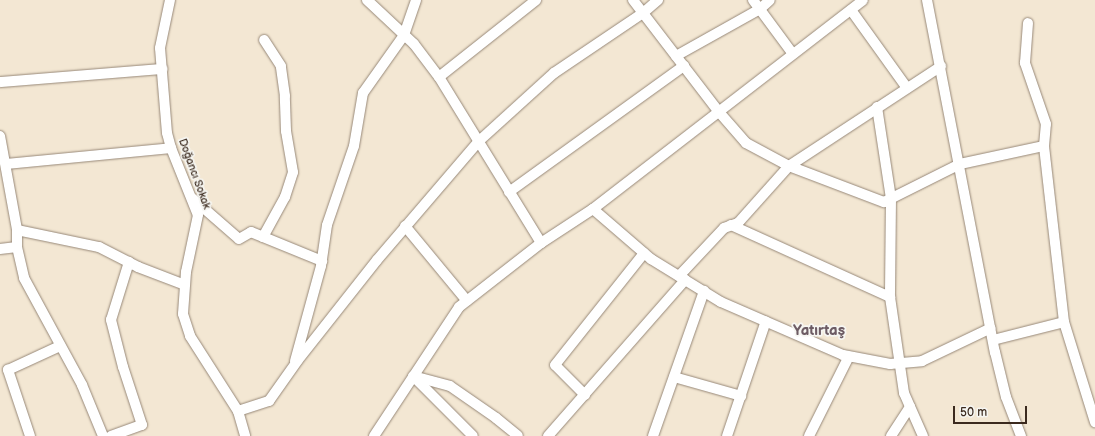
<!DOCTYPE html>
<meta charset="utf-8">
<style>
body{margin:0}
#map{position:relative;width:1095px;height:436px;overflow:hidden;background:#f3e7d3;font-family:"Balsamiq Sans",sans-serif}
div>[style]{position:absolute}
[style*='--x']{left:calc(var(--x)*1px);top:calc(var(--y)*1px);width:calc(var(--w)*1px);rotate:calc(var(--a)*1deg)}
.roads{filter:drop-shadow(0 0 1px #978878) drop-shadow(0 0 1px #978878)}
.minor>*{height:10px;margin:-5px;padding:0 5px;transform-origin:5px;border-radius:5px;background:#fff}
span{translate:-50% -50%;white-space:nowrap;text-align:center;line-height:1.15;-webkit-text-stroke:3.5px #f6f6f2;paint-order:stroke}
.street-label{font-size:11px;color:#3b2a1e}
.district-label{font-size:15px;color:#6d5c64;font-weight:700}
.scale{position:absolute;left:953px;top:406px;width:74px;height:18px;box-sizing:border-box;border:2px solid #3b2a1e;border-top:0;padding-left:5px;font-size:12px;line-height:14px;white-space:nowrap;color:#3b2a1e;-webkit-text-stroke:3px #f6f6f2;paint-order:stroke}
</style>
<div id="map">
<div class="roads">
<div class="minor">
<div style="--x:170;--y:0;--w:49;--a:101.8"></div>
<div style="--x:160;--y:48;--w:85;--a:85.3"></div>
<div style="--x:167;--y:133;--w:16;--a:75"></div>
<div style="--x:171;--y:148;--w:72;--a:68.1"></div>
<div style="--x:198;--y:215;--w:58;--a:101.9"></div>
<div style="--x:186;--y:272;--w:42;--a:94.1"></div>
<div style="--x:183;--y:314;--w:23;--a:72"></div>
<div style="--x:190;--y:336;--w:89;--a:57.4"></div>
<div style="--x:238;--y:411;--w:26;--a:74"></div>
<div style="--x:367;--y:0;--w:64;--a:43.1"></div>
<div style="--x:414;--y:44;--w:41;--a:52.9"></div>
<div style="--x:439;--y:77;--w:195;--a:58.4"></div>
<div style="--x:633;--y:0;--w:141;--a:52.5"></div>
<div style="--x:719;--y:112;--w:41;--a:48.9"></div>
<div style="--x:746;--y:143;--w:49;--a:28.1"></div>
<div style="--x:789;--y:166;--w:102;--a:20.8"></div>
<div style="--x:884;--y:202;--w:85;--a:-26.6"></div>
<div style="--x:960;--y:164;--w:86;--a:-12.1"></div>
<div style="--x:1044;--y:146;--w:22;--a:-85"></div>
<div style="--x:1046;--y:124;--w:65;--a:-109"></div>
<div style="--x:1025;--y:63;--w:40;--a:-85.7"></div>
<div style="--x:753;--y:0;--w:67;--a:53.5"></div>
<div style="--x:927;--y:0;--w:359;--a:79.1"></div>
<div style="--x:995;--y:352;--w:46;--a:76.3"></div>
<div style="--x:1006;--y:397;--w:42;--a:69"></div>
<div style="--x:851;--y:10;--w:96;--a:54.3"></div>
<div style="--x:676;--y:56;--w:96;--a:-29.2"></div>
<div style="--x:760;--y:9;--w:13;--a:-42"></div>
<div style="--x:439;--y:77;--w:124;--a:-38.4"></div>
<div style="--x:0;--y:82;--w:163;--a:-4.6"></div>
<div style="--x:877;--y:107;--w:92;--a:81.3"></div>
<div style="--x:891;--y:198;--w:99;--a:90.6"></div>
<div style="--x:890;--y:297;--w:97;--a:81.7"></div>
<div style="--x:904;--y:393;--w:47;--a:66.2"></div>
<div style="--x:0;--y:136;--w:96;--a:79.7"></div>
<div style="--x:17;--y:230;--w:17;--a:90"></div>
<div style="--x:6;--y:164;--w:166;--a:-5.5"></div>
<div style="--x:509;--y:192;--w:216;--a:-35.8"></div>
<div style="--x:192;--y:198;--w:62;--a:41.1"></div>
<div style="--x:239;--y:239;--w:14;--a:-30"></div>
<div style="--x:251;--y:232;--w:77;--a:22.2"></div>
<div style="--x:593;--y:209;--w:77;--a:40.8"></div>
<div style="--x:651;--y:259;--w:82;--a:31.6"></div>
<div style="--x:721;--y:302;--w:133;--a:23.5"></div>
<div style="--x:843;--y:355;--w:48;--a:10.8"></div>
<div style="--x:890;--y:364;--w:32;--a:-5"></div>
<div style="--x:922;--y:361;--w:76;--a:-25.6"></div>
<div style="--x:731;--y:225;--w:175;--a:24.4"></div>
<div style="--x:405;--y:226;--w:97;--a:50.4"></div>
<div style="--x:17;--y:230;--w:84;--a:11.7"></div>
<div style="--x:99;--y:247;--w:44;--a:27.1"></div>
<div style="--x:138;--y:267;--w:50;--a:21"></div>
<div style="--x:263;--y:237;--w:46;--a:-61.2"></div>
<div style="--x:285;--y:197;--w:26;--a:-72"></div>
<div style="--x:293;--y:172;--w:42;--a:-99.7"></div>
<div style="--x:286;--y:131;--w:35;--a:-92"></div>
<div style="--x:285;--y:96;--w:30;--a:-98"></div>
<div style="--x:281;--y:66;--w:31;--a:-123"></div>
<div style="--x:0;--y:249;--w:17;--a:-7"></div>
<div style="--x:17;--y:247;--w:32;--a:77"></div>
<div style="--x:24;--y:278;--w:122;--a:61.5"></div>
<div style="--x:82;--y:385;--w:55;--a:67.6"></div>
<div style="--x:679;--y:276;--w:66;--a:-46.8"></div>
<div style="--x:724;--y:228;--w:15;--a:-20"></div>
<div style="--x:738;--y:223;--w:76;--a:-48.2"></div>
<div style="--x:789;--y:166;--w:182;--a:-33.3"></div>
<div style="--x:1064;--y:322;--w:105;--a:72.8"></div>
<div style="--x:993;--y:340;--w:73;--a:-14.2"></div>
<div style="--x:1064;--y:322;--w:177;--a:-96.5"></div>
<div style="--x:295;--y:361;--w:98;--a:-74.7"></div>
<div style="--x:321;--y:266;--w:41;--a:-81.7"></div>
<div style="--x:327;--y:225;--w:83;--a:-71.1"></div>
<div style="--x:354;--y:146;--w:54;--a:-80.4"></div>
<div style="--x:363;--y:93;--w:71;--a:-54.7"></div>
<div style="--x:404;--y:35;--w:37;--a:-71"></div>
<div style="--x:413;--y:376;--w:38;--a:15"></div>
<div style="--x:450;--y:386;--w:56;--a:34.8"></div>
<div style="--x:496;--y:418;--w:28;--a:39"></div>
<div style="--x:414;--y:377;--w:83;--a:45"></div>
<div style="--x:674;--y:377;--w:70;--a:15.8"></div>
<div style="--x:585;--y:395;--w:42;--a:-135"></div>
<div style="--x:555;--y:365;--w:143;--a:-51.5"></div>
<div style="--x:238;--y:411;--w:33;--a:-18"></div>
<div style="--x:269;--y:401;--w:50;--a:-54.7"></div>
<div style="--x:298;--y:360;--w:127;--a:-51.7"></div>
<div style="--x:377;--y:260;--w:157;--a:-49.4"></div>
<div style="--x:479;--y:141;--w:101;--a:-42.2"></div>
<div style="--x:554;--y:73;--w:107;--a:-34"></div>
<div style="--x:643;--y:13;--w:20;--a:-41"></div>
<div style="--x:30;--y:436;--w:70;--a:-108.4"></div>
<div style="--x:8;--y:370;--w:57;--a:-24.8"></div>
<div style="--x:111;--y:436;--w:33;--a:-20"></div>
<div style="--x:142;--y:425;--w:61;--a:-108.1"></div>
<div style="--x:123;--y:367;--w:49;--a:-104.3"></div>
<div style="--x:111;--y:320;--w:61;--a:-72.8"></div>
<div style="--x:374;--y:436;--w:154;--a:-56.6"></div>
<div style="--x:459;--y:307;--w:104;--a:-38"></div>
<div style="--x:541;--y:243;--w:62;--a:-33.2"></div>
<div style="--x:593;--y:209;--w:341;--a:-37.7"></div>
<div style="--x:548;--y:436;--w:208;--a:-48.7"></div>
<div style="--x:653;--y:436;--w:154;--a:-70.6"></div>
<div style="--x:727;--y:436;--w:121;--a:-71.3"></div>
<div style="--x:809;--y:436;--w:89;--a:-63.4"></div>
<div style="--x:891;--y:436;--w:35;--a:-57"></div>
</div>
</div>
<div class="street-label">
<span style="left:194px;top:174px;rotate:70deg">Doğancı Sokak</span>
</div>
<div class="district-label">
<span style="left:819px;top:331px">Yatırtaş</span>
</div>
<div class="scale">50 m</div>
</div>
